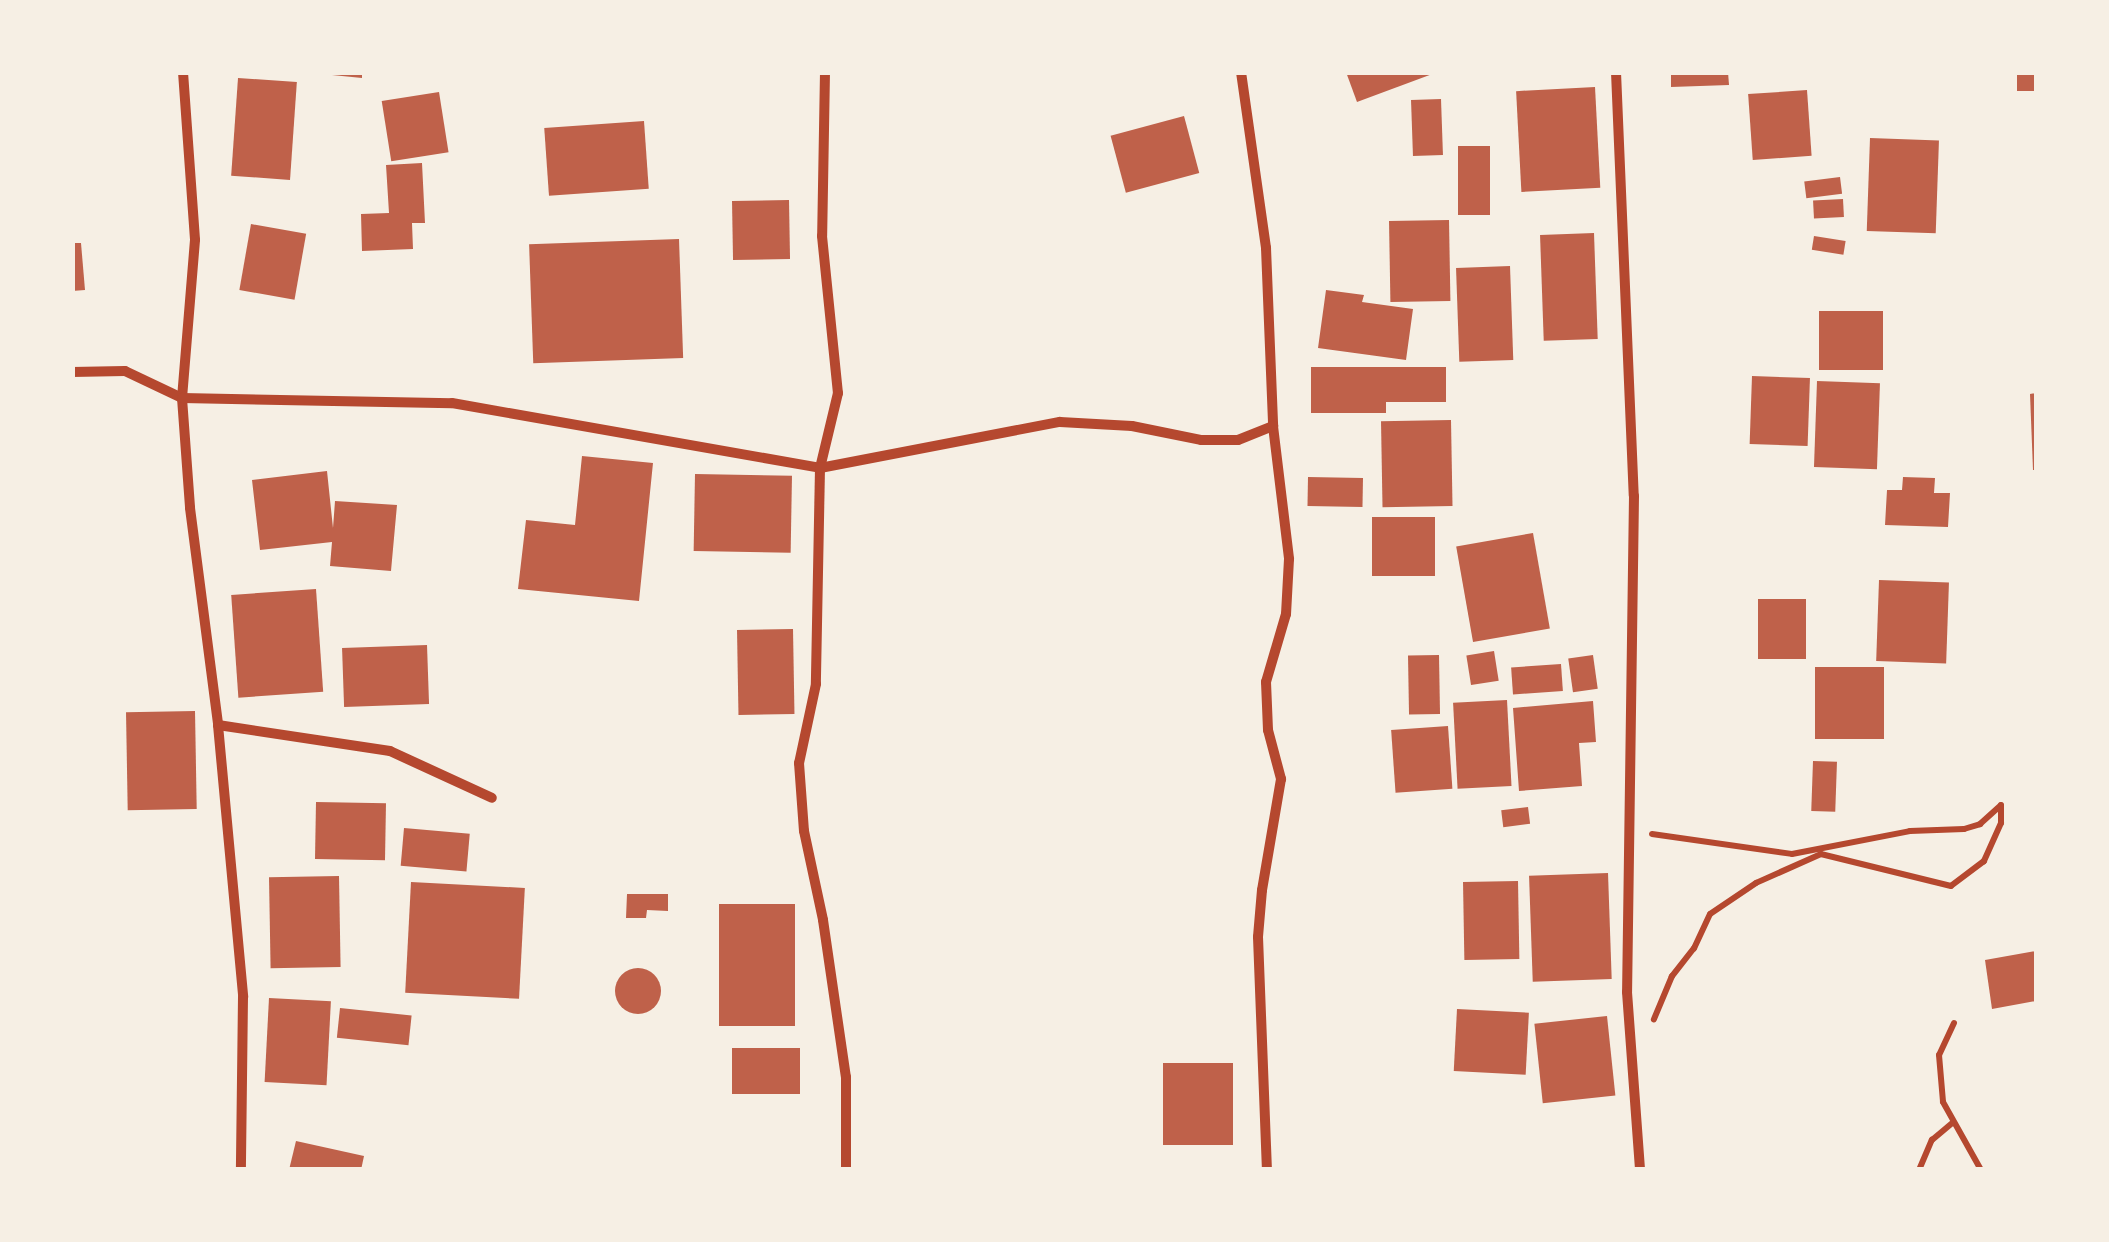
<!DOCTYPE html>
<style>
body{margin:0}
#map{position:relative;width:2109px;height:1242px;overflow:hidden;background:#f6efe4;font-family:Helvetica,sans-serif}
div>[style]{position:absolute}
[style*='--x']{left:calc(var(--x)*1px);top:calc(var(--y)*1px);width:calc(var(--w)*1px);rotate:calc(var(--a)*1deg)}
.building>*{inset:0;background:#bf614a;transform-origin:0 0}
.round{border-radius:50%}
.path>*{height:6px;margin:-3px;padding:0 3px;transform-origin:3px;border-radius:3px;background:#b5482f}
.minor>*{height:10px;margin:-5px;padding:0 5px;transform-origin:5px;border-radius:5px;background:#b5482f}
span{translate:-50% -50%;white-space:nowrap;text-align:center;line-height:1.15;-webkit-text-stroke:10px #f6efe4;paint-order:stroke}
.frame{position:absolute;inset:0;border:75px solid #f6efe4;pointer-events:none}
</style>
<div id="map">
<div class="building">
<div style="clip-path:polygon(332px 72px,362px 72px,362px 78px,332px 75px)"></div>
<div style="clip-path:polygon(1346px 72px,1435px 72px,1435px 73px,1357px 102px)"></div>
<div style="clip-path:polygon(1671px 72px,1728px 72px,1729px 85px,1671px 87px)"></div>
<div style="left:2017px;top:72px;width:19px;height:19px"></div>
<div style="left:238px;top:78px;width:59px;height:98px;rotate:4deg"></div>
<div style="left:1595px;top:87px;width:101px;height:79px;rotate:87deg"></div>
<div style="left:1807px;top:90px;width:66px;height:59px;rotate:86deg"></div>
<div style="left:439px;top:92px;width:61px;height:58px;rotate:81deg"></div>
<div style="left:1441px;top:99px;width:56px;height:30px;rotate:88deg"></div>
<div style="left:1184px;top:116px;width:59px;height:76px;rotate:75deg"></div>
<div style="left:644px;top:121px;width:68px;height:100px;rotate:86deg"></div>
<div style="left:1870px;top:138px;width:69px;height:93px;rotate:2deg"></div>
<div style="left:1458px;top:146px;width:32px;height:69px"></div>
<div style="clip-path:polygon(422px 163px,425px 223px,412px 223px,413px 249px,362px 251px,361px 214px,389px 213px,386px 165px)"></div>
<div style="left:1840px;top:177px;width:17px;height:36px;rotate:83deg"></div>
<div style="left:1843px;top:199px;width:18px;height:30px;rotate:87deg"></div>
<div style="left:789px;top:200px;width:59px;height:57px;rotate:89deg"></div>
<div style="left:1449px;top:220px;width:81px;height:60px;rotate:89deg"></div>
<div style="left:251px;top:224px;width:56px;height:67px;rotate:10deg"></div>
<div style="left:1594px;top:233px;width:106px;height:54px;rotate:88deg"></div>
<div style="left:1814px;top:236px;width:32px;height:14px;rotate:9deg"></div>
<div style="left:679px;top:239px;width:119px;height:150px;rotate:88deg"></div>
<div style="clip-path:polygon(72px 243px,81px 243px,85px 290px,72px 291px)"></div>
<div style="left:1510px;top:266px;width:94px;height:54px;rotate:88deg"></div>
<div style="clip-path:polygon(1326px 290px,1364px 295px,1362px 302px,1413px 309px,1406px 360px,1318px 348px)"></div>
<div style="left:1819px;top:311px;width:64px;height:59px"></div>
<div style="clip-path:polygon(1311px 367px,1446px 367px,1446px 402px,1386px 402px,1386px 413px,1311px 413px)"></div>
<div style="left:1752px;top:376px;width:58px;height:68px;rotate:2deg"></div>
<div style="left:1817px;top:381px;width:63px;height:86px;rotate:2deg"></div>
<div style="clip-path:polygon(2036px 393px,2036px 470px,2033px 470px,2030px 394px)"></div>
<div style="left:1451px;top:420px;width:86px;height:70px;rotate:89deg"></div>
<div style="clip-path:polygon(582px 456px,653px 463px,639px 601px,518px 589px,526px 520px,575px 525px)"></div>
<div style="clip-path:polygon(327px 471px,333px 528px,335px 501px,397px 505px,391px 571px,330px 566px,332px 542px,260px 550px,252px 480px)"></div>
<div style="left:695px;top:474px;width:97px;height:77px;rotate:1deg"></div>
<div style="left:1308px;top:477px;width:55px;height:29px;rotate:1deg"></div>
<div style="clip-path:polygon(1903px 477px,1935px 478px,1934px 493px,1950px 493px,1948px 527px,1885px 525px,1887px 490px,1902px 490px)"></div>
<div style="left:1435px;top:517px;width:59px;height:63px;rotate:90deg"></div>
<div style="left:1533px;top:533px;width:97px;height:78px;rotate:80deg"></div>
<div style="left:1879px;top:580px;width:70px;height:81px;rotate:2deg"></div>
<div style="left:316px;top:589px;width:103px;height:85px;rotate:86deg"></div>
<div style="left:1758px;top:599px;width:48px;height:60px"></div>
<div style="left:793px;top:629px;width:85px;height:56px;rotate:89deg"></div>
<div style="left:427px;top:645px;width:59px;height:85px;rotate:88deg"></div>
<div style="left:1494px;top:651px;width:30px;height:28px;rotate:81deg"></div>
<div style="left:1439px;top:655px;width:59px;height:31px;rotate:89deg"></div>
<div style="left:1593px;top:655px;width:34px;height:25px;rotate:82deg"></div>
<div style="left:1561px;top:664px;width:27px;height:50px;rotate:86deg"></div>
<div style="left:1815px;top:667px;width:69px;height:72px"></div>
<div style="left:1507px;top:700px;width:86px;height:54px;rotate:87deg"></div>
<div style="clip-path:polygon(1593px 701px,1596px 742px,1579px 743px,1582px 786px,1519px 791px,1513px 708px)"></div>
<div style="left:195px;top:711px;width:98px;height:69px;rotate:89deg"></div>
<div style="left:1448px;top:726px;width:63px;height:57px;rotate:86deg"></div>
<div style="left:1813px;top:761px;width:24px;height:50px;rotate:2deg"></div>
<div style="left:316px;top:802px;width:70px;height:57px;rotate:1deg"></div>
<div style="left:1528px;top:807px;width:17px;height:27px;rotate:83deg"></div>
<div style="left:404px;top:828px;width:66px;height:38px;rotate:5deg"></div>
<div style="left:1608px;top:873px;width:106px;height:79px;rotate:88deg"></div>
<div style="left:339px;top:876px;width:91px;height:70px;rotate:89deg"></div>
<div style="left:1518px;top:881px;width:78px;height:55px;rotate:89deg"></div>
<div style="left:411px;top:882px;width:114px;height:111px;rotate:3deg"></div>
<div style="clip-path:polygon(627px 894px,668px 894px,668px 911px,647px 910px,646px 918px,626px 918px)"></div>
<div style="left:719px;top:904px;width:76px;height:122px"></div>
<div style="clip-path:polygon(2036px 951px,2036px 1001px,1992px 1009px,1985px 960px)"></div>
<div class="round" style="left:615px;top:968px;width:46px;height:46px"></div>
<div style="left:269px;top:998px;width:62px;height:84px;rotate:3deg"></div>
<div style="left:340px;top:1008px;width:72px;height:30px;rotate:6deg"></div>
<div style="left:1457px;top:1009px;width:72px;height:62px;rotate:3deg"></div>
<div style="left:1607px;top:1016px;width:80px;height:73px;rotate:84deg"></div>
<div style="left:732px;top:1048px;width:68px;height:46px"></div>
<div style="left:1163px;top:1063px;width:70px;height:82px"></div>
<div style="clip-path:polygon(296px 1141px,364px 1156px,361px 1170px,289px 1170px)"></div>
</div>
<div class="path">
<div style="--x:1652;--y:834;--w:141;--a:8.1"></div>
<div style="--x:1792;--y:854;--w:120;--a:-11"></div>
<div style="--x:1910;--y:831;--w:54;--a:-2.1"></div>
<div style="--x:1964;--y:829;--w:17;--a:-17"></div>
<div style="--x:1980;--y:824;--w:28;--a:-42"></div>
<div style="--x:2001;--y:805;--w:18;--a:90"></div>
<div style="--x:2001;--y:823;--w:42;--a:114.1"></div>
<div style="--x:1984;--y:861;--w:41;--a:142.9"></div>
<div style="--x:1951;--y:886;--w:134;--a:-166.2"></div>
<div style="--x:1821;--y:854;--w:71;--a:156"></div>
<div style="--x:1756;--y:883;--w:55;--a:146"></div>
<div style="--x:1710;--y:914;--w:38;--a:115"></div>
<div style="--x:1694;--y:948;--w:36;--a:128"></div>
<div style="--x:1672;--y:976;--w:47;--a:112.7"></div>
<div style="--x:1954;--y:1023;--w:35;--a:115"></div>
<div style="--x:1939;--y:1055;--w:47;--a:85.1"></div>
<div style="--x:1943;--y:1102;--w:78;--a:60.8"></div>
<div style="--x:1919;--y:1170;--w:33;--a:-67"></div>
<div style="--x:1932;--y:1140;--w:26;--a:-40"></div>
</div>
<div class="minor">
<div style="--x:183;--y:72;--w:168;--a:85.9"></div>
<div style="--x:195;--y:240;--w:159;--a:94.7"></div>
<div style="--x:182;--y:398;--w:110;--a:85.8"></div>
<div style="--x:190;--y:508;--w:219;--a:82.6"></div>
<div style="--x:218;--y:725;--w:273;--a:84.7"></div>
<div style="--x:243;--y:997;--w:173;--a:90.7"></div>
<div style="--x:825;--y:72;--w:164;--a:91"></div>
<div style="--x:822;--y:236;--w:158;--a:84.2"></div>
<div style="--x:838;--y:393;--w:77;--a:103.5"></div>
<div style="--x:820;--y:468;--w:216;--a:91.1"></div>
<div style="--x:816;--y:684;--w:81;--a:102.1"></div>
<div style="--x:799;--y:763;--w:68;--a:85.8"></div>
<div style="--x:804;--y:831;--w:91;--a:77.9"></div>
<div style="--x:823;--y:920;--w:159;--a:81.7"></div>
<div style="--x:846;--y:1077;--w:93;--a:90"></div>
<div style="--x:1241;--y:72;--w:178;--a:81.9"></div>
<div style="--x:1266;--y:248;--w:178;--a:87.7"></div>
<div style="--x:1273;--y:426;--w:134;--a:83.1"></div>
<div style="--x:1289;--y:559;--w:55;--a:93.1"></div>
<div style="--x:1286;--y:614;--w:71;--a:106.4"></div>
<div style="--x:1266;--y:682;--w:48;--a:87.6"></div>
<div style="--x:1268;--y:730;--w:51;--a:75.1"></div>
<div style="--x:1281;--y:779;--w:113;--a:99.7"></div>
<div style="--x:1262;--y:890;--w:47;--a:94.9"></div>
<div style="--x:1258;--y:937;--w:233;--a:87.8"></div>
<div style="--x:1616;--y:72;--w:424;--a:87.6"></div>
<div style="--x:1634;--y:496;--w:496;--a:90.8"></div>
<div style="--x:1627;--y:992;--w:178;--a:85.8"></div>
<div style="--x:72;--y:372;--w:53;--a:-1.1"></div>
<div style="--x:125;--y:371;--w:63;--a:25.3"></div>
<div style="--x:182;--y:398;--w:270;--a:1.1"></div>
<div style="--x:452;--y:403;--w:374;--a:10"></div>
<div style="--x:820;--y:468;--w:244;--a:-10.9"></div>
<div style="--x:1060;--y:422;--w:72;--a:3.2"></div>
<div style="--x:1132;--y:426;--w:70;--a:11.5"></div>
<div style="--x:1201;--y:440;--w:37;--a:0"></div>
<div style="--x:1238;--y:440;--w:38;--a:-22"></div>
<div style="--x:218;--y:725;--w:174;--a:8.6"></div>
<div style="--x:390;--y:751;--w:112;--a:24.7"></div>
</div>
<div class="frame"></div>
</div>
